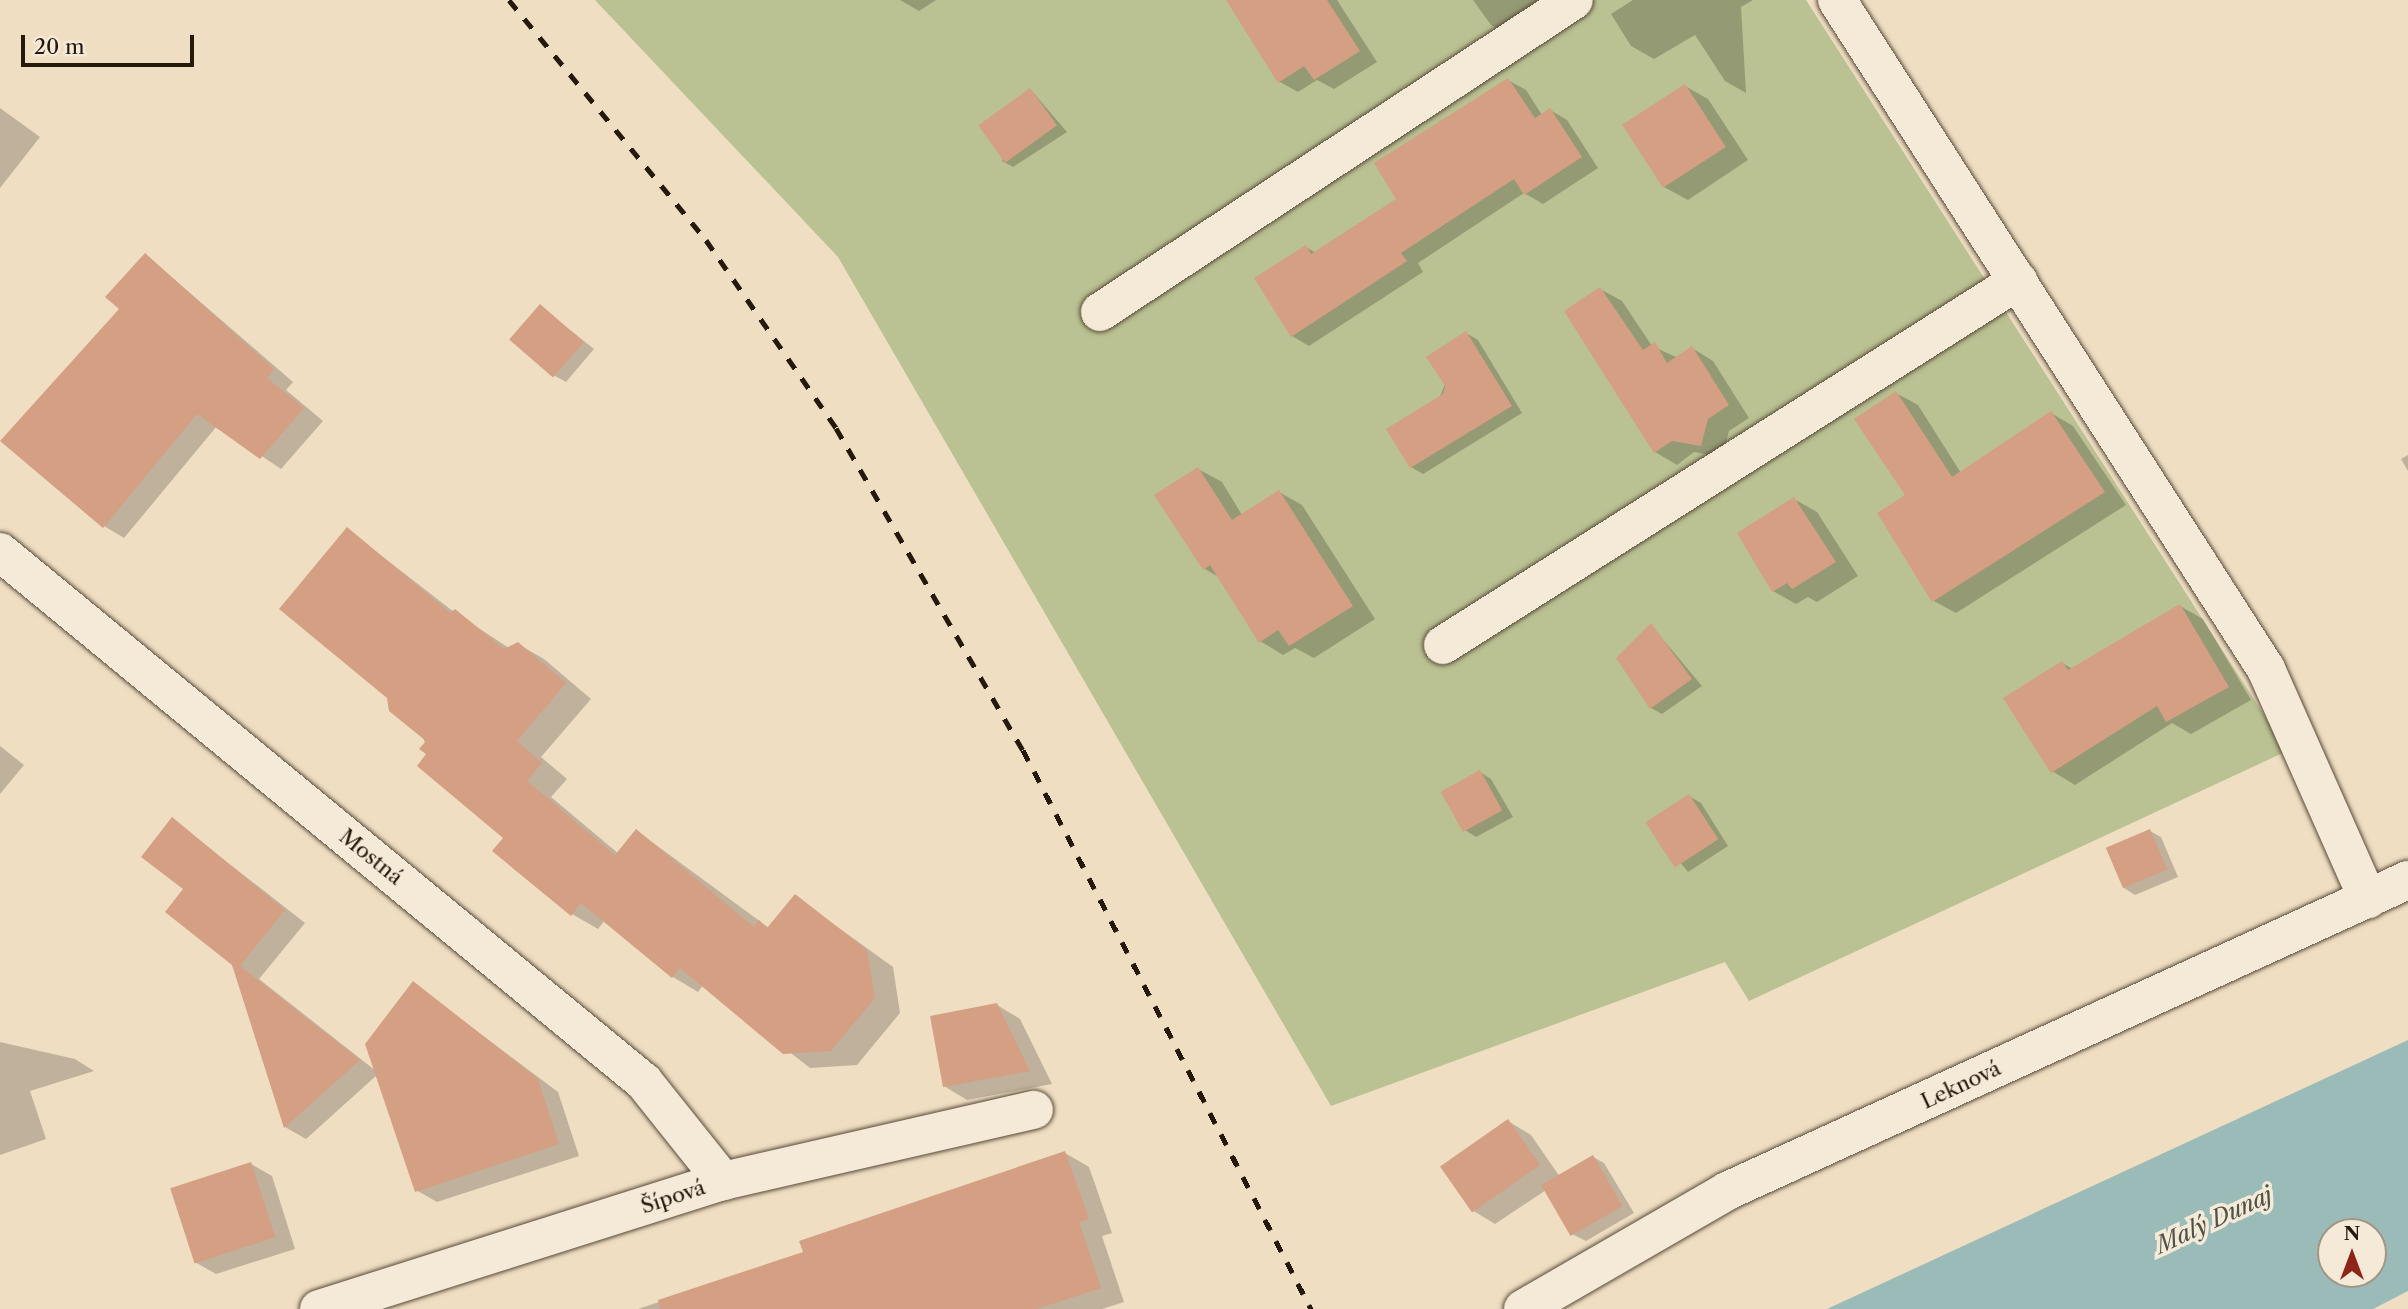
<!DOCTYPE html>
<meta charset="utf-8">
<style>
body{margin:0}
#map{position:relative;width:2408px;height:1309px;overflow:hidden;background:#efdec2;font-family:"Libre Caslon Text",serif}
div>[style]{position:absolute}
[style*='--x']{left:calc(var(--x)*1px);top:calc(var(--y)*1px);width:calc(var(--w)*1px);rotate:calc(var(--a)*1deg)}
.green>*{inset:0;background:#bac192}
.water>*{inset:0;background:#9abbb7}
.shadow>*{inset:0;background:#0003}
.building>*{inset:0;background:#d59f84;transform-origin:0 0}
.roads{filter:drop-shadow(0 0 2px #584a3a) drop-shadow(0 0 2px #584a3a)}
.minor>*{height:38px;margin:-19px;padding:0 19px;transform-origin:19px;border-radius:19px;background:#f5ead7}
.rail>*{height:5px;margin-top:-2.5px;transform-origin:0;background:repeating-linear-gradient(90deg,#25190d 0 12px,transparent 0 24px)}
span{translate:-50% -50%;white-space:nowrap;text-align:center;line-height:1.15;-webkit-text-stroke:7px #f5ead7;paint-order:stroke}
.street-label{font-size:21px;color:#25190d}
.water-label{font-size:23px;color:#4e5248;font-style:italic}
.north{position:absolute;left:2317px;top:1218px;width:70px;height:70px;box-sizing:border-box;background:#f5ead7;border:2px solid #a29686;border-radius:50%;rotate:0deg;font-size:19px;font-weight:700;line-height:28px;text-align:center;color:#25190d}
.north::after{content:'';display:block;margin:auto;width:24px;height:32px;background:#8f2418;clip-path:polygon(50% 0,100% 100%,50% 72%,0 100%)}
.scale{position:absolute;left:21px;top:35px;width:173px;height:32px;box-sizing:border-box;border:4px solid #25190d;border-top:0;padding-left:9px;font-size:21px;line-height:24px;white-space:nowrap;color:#25190d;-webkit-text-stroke:5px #f5ead7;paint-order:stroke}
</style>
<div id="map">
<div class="green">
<div style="clip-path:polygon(595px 0,1806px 0,2287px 751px,1749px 1001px,1725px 962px,1331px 1106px,838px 257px)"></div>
</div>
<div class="water">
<div style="clip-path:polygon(evenodd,2408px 1040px,2408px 1291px,2373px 1309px,1827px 1309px,2408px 1040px,2331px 1232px,2373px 1232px,2373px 1274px,2331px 1274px,2331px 1232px)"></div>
</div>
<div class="shadow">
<div style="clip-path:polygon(900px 0,936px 0,919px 11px)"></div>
<div style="clip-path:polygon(1242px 0,1337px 0,1377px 62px,1334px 89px,1317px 80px,1298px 92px,1280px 82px)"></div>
<div style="clip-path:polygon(1473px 0,1566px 0,1511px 37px,1491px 25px)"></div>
<div style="clip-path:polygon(1633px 0,1753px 0,1741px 7px,1746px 93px,1725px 81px,1695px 35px,1654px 59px,1631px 46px,1611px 14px)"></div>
<div style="clip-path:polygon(1508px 80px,1526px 90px,1542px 115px,1550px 110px,1567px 120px,1598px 168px,1543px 204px,1524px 193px,1418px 263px,1423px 272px,1309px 346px,1292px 336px,1306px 247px,1316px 253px,1398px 199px)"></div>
<div style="clip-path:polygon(1685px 86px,1708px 99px,1748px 160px,1688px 200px,1664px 187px)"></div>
<div style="clip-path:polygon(1031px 90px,1067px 132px,1013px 167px,1002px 161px)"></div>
<div style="clip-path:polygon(0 108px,40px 137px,0 188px)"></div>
<div style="clip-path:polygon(146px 255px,293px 382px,286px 390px,323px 421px,281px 469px,217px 426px,124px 538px,104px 526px)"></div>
<div style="clip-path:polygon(1600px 289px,1622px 301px,1652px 346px,1678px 358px,1692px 348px,1713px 361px,1749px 418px,1729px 431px,1722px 457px,1694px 452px,1677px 465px,1655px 452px,1566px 311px)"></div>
<div style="clip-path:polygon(540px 306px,594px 349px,566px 382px,555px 376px)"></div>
<div style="clip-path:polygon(1466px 333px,1478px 340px,1522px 413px,1423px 474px,1411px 467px)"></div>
<div style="clip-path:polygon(1896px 393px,1918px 405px,1961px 473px,2051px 413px,2073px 426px,2126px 505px,1956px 613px,1934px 601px,1907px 496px)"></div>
<div style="clip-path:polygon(2408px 455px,2408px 471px,2401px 459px)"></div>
<div style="clip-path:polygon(1198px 469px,1222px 482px,1242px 515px,1279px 492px,1302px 505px,1375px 619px,1314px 658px,1295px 648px,1283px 655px,1260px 641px,1220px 578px,1205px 569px)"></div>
<div style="clip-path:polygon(1794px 499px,1817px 512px,1858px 576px,1817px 602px,1808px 597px,1796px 604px,1773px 591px)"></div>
<div style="clip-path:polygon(347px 529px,454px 612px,509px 648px,518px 644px,544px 659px,591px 699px,541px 757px,567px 779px,551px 797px,619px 854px,637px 831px,769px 928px,796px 897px,893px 967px,900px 1013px,857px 1065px,810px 1068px,703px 985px,698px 992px,673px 977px,605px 920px,598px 929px,572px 914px,429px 754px)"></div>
<div style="clip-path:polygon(2180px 606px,2203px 619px,2251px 700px,2191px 734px,2172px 723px,2075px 785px,2052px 771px,2062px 663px,2073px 669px)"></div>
<div style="clip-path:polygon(1651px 625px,1702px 686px,1662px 714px,1651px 708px)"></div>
<div style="clip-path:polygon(0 746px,24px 765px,0 794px)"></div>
<div style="clip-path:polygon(1480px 772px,1491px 779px,1513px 817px,1476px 837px,1465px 830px)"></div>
<div style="clip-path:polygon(1689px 796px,1701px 803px,1728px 846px,1688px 872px,1648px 823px)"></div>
<div style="clip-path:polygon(172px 819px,305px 923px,259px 979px,376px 1071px,413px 983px,558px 1092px,579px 1156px,437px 1202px,416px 1190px,377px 1075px,306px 1139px,285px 1127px,233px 964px,186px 889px)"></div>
<div style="clip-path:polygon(2150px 831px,2161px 837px,2178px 877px,2135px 895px,2124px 888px)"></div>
<div style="clip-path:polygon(997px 1005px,1020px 1019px,1052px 1084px,967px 1100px,944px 1086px)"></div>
<div style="clip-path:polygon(0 1042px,75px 1059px,94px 1071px,30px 1091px,46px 1139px,0 1155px)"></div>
<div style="clip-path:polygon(1508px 1121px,1531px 1135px,1560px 1177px,1593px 1157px,1604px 1163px,1634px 1213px,1586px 1241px,1574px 1235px,1546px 1190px,1495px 1224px,1472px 1210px)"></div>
<div style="clip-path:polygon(1065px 1153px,1089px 1167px,1112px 1233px,1102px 1236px,1124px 1302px,1102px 1309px,638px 1309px,805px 1253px)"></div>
<div style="clip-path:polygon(251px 1164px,272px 1176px,295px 1249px,216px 1274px,195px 1262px)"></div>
</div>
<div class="building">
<div style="clip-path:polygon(1226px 0,1327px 0,1360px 51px,1314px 80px,1304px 66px,1278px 83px)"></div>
<div style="clip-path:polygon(1508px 78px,1535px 118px,1550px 108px,1582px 157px,1524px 195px,1514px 179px,1401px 253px,1407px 261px,1291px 337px,1254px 278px,1306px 245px,1311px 254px,1396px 199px,1374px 163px)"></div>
<div style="left:1685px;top:84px;width:75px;height:75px;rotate:57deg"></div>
<div style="left:1030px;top:88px;width:46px;height:64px;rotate:54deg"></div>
<div style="clip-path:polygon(145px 253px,274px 369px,267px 378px,304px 408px,260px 459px,197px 414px,103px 528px,0 441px,119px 309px,105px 297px)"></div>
<div style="clip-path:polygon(1600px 287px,1643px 350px,1655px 342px,1667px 363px,1692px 346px,1729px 405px,1708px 419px,1701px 446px,1672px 441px,1654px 453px,1617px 395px,1564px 311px)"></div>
<div style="left:540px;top:304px;width:58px;height:47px;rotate:41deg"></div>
<div style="clip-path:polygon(1466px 331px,1512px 406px,1410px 468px,1386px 429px,1443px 394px,1445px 386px,1426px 357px)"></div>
<div style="clip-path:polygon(1896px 391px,1952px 477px,2051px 411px,2105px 492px,1932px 602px,1877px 513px,1905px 495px,1854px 419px)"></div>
<div style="clip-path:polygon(1198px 467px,1232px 520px,1279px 490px,1353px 606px,1289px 646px,1278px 630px,1259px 643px,1210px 565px,1203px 570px,1154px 495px)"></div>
<div style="clip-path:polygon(1794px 497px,1836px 562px,1792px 589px,1787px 583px,1772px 592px,1737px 533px)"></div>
<div style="clip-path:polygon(347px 527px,450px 613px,455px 609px,504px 649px,518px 642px,566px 683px,517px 741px,542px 763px,527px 781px,615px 855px,636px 829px,754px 927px,759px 920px,767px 928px,795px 894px,867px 950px,875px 998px,831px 1051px,783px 1054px,680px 968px,672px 978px,581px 903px,571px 916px,492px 851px,503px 838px,417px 766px,426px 754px,419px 749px,426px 741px,389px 711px,387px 698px,279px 609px)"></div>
<div style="clip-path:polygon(2180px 604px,2229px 687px,2166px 722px,2157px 706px,2051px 773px,2003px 698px,2062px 661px,2068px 670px)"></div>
<div style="clip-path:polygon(1651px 623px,1692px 679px,1650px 709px,1616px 658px)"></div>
<div style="left:1480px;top:770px;width:46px;height:45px;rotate:61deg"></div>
<div style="left:1689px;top:794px;width:54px;height:52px;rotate:57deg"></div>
<div style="clip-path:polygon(172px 817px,285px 910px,240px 966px,360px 1060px,284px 1128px,232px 965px,165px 912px,183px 889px,141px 857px)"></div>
<div style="left:2150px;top:829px;width:44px;height:48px;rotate:67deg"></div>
<div style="clip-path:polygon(413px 981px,538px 1079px,559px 1144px,415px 1192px,365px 1044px)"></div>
<div style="clip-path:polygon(997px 1003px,1030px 1071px,943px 1087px,930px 1016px)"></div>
<div style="left:1508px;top:1119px;width:56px;height:83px;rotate:55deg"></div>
<div style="clip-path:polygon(1065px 1151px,1089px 1219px,1079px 1222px,1101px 1288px,1037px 1309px,660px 1309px,658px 1300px,803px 1252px,799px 1241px)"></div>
<div style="left:1593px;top:1155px;width:59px;height:60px;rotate:60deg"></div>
<div style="left:251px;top:1162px;width:79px;height:85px;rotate:72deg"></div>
</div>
<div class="roads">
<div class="minor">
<div style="--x:1837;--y:0;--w:795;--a:57.33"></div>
<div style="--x:2266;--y:669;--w:252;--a:66.1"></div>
<div style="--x:1100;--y:312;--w:567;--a:-33.35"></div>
<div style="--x:0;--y:552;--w:834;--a:39.45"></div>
<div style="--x:644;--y:1082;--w:127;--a:51.4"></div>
<div style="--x:1443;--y:645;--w:681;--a:-32.34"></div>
<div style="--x:319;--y:1309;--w:424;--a:-17.6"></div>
<div style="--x:723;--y:1181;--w:319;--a:-12.9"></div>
<div style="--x:1523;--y:1309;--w:236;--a:-30"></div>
<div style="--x:1727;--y:1191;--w:749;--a:-24.55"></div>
</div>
</div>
<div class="rail">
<div style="--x:509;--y:0;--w:310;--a:50.6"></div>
<div style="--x:706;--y:240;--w:229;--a:55.3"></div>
<div style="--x:836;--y:428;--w:372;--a:59.9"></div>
<div style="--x:1023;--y:750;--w:629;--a:62.74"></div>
</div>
<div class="street-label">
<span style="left:371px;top:857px;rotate:39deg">Mostná</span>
<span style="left:1961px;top:1085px;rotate:-25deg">Leknová</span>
<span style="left:673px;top:1197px;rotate:-18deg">Šípová</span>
</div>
<div class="water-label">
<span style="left:2214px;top:1220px;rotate:-25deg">Malý Dunaj</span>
</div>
<div class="north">N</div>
<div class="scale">20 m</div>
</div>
